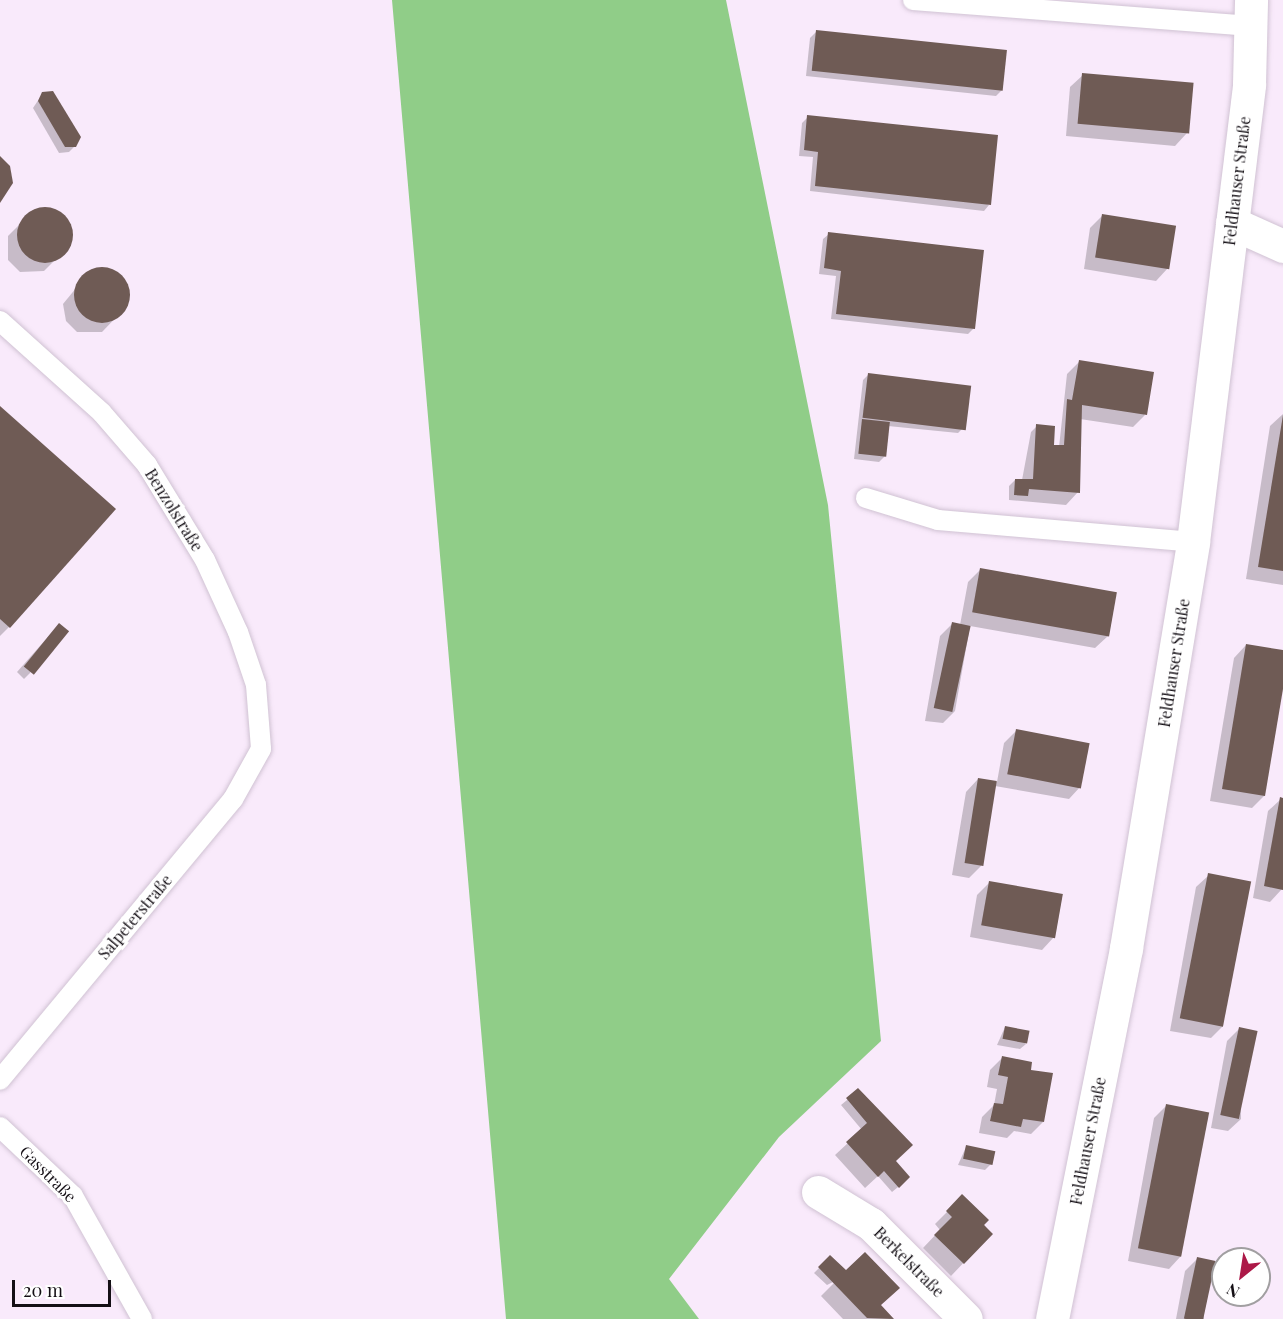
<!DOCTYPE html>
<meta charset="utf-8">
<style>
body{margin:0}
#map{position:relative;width:1283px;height:1319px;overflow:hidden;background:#f9eafb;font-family:"Playfair Display",serif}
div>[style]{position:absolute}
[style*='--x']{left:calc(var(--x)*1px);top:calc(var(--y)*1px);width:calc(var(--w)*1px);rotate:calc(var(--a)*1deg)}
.forest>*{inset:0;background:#90cd88}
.shadow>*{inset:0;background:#0003}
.building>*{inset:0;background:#6f5b55;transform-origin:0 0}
.round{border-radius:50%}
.roads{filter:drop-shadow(0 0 2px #d0c2d3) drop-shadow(0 0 2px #d0c2d3)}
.service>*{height:20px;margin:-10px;padding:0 10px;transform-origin:10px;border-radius:10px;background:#fff}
.minor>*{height:33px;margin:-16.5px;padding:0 16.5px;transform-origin:16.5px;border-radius:16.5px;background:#fff}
.tertiary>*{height:33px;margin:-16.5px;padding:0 16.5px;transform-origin:16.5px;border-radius:16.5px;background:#fff}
span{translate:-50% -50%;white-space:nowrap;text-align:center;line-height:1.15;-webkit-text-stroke:6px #fff;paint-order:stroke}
.street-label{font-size:16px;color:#140f15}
.north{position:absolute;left:1211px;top:1247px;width:60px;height:60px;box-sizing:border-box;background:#fff;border:2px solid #a19fa1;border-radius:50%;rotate:210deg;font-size:16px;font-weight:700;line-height:24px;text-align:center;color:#140f15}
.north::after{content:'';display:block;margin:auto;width:21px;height:27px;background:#ac1948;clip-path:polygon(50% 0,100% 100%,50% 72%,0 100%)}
.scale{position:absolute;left:12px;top:1280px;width:99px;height:27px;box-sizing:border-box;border:3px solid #140f15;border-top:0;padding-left:8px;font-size:18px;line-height:21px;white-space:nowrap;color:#140f15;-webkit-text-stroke:4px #fff;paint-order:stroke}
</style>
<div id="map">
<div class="forest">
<div style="clip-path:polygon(392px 0,726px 0,828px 505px,881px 1041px,779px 1137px,669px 1279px,699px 1319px,506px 1319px)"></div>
</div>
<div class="shadow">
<div style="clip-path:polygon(816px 32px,1002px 90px,996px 96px,806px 76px,810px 38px)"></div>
<div style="clip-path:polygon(1083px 75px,1187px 133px,1175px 146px,1066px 136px,1070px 87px)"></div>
<div style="clip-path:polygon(43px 93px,75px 146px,69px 152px,59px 153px,33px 108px)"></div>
<div style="clip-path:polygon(808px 117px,989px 205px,984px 211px,810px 191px,813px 157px,799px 156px,802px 123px)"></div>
<div style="clip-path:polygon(49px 208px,69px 222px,69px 246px,44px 271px,20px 272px,8px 260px,8px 236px,33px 211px)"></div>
<div style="clip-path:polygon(1102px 216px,1168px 268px,1156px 281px,1084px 269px,1090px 228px)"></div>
<div style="clip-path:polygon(829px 234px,974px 328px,968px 334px,831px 319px,836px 276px,819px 274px,823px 239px)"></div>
<div style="clip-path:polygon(106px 269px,126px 283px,126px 307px,102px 332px,77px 332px,66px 321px,63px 304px,90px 271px)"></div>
<div style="clip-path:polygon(1079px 362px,1145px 415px,1133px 427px,1080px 419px,1078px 492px,1066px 505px,1009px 500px,1009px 486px,1015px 480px,1022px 480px,1031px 432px,1037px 426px,1051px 446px,1059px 447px,1067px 374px)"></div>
<div style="clip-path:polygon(869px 374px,964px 427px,958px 433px,888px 426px,885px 456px,879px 462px,854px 459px,863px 380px)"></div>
<div style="clip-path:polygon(0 408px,9px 627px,0 636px)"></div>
<div style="clip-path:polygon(1283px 414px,1283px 585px,1246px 579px,1270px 426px)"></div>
<div style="clip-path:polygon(980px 570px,1108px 636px,1095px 648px,970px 626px,955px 711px,943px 723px,925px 721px,940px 636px,952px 624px,960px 625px,968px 582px)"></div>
<div style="clip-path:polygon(54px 630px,30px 673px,24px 679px,17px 672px)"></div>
<div style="clip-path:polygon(1246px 645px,1283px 651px,1283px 681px,1264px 796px,1252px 808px,1210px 801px,1234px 658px)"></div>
<div style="clip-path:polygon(1016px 731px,1081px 786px,1069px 799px,995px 786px,981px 866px,969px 878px,952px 875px,966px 792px,978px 779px,997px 782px,1004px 743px)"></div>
<div style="clip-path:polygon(1281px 799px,1282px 889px,1270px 902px,1253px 898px,1268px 811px)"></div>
<div style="clip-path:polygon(1209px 875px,1223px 1026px,1211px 1038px,1170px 1031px,1196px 887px)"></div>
<div style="clip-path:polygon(990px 882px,1054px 937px,1042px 950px,970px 937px,977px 895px)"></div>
<div style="clip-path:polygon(1005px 1027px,1026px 1044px,1020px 1049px,997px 1045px)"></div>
<div style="clip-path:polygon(1239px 1029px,1241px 1119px,1228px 1131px,1211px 1128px,1227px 1041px)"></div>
<div style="clip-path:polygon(1002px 1058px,1043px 1122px,1031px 1134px,1014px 1131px,1007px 1138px,979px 1133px,982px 1117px,994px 1105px,997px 1089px,987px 1087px,990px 1070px)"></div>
<div style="clip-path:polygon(858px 1091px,911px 1145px,895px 1161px,903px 1183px,892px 1192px,878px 1176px,865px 1188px,835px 1155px,862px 1130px,841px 1105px)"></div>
<div style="clip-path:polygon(1166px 1106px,1181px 1256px,1169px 1269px,1128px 1261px,1154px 1118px)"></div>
<div style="clip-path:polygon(966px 1147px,991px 1164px,985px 1170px,958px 1165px)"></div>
<div style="clip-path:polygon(963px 1196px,991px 1234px,951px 1276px,923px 1248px,940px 1230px,935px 1224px)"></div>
<div style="clip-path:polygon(830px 1257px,892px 1319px,843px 1319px,821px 1296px,837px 1280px,827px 1285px,814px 1273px)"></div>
<div style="clip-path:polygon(1197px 1259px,1204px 1319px,1176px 1319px,1185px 1271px)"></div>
</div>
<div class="building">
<div style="left:816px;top:30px;width:192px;height:41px;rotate:6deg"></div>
<div style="left:1082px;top:73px;width:112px;height:51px;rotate:5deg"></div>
<div style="clip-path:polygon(53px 91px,81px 137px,76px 147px,65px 147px,38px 101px,42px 92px)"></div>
<div style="clip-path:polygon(807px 115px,998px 135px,991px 205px,815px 186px,818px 152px,804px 150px)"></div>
<div style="clip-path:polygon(0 156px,10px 166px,13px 183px,0 203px)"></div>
<div class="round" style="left:17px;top:207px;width:56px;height:56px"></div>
<div style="left:1102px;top:214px;width:75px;height:44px;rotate:9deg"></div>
<div style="clip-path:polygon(828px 232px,984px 250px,975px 329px,836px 314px,841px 271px,824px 268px)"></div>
<div class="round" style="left:74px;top:267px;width:56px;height:56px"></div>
<div style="clip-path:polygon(1079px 360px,1154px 372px,1147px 415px,1082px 405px,1080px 493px,1029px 489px,1028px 496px,1014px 495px,1015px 479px,1033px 479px,1036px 424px,1055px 426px,1054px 445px,1064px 445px,1067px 399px,1072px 400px)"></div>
<div style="left:868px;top:373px;width:104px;height:45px;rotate:7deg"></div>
<div style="clip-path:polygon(0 406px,116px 509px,10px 628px,0 619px)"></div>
<div style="clip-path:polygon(1283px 415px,1283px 571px,1258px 567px)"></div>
<div style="left:862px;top:419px;width:28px;height:35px;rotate:6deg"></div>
<div style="left:980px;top:568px;width:139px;height:45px;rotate:10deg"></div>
<div style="left:952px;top:622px;width:19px;height:88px;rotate:12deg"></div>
<div style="left:59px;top:623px;width:13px;height:56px;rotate:39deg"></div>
<div style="clip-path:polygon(1246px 644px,1283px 650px,1283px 689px,1265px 796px,1222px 789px)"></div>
<div style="left:1016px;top:729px;width:75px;height:46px;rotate:11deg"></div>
<div style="left:978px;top:778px;width:19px;height:86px;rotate:9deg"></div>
<div style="clip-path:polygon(1280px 797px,1283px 798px,1283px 890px,1264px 886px)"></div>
<div style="left:1208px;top:873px;width:44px;height:148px;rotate:11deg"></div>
<div style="left:989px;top:881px;width:75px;height:45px;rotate:10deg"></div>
<div style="left:1005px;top:1026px;width:25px;height:13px;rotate:11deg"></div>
<div style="left:1239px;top:1027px;width:19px;height:90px;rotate:12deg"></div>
<div style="clip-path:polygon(1002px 1056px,1032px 1062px,1031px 1070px,1053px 1073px,1044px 1122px,1023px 1119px,1021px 1127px,990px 1121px,994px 1103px,1003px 1104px,1008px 1077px,998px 1075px)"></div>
<div style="clip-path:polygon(858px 1088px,913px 1145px,896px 1161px,910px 1177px,899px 1188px,884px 1171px,878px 1177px,846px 1142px,867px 1123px,846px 1098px)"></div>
<div style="left:1166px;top:1104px;width:44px;height:147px;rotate:11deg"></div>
<div style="left:966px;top:1145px;width:30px;height:14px;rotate:12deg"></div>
<div style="clip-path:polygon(962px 1194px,989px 1220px,984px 1225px,993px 1234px,964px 1264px,934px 1235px,952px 1217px,946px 1211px)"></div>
<div style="clip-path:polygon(865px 1252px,900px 1288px,881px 1305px,894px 1319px,867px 1318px,818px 1267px,830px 1255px,846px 1270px)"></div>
<div style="left:1197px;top:1257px;width:19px;height:63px;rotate:12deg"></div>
</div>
<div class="roads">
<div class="service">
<div style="--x:913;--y:0;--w:339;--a:4.4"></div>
<div style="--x:0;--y:321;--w:137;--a:42"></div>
<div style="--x:102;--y:413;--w:69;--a:49.1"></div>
<div style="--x:147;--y:465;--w:111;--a:58.6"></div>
<div style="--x:205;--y:560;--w:79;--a:65.4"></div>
<div style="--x:238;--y:632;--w:56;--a:71.2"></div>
<div style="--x:256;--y:685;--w:64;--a:85.5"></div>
<div style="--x:261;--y:749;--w:57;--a:119.2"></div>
<div style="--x:233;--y:799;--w:365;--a:129.7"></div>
<div style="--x:866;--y:498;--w:75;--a:17"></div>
<div style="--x:938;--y:520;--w:256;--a:4.9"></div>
<div style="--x:0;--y:1127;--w:100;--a:43.4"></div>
<div style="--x:73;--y:1196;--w:141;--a:60.7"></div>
</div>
<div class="minor">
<div style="--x:1232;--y:223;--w:56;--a:24.3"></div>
<div style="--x:818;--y:1192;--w:62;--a:31.1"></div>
<div style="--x:871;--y:1224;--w:134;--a:45"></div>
</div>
<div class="tertiary">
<div style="--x:1052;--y:1319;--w:378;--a:-78.7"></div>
<div style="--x:1126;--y:948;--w:411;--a:-80.6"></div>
<div style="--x:1193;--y:542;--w:461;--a:-83"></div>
<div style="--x:1249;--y:84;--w:84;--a:-88.6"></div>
</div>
</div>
<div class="street-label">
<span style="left:1237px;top:181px;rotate:-83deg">Feldhauser Straße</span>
<span style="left:174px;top:510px;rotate:58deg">Benzolstraße</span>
<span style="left:1174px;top:663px;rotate:-81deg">Feldhauser Straße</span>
<span style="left:135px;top:917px;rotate:-50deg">Salpeterstraße</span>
<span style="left:1088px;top:1141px;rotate:-79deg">Feldhauser Straße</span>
<span style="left:48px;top:1174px;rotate:45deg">Gasstraße</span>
<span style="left:909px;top:1262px;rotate:45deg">Berkelstraße</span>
</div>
<div class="north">N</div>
<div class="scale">20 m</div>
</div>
